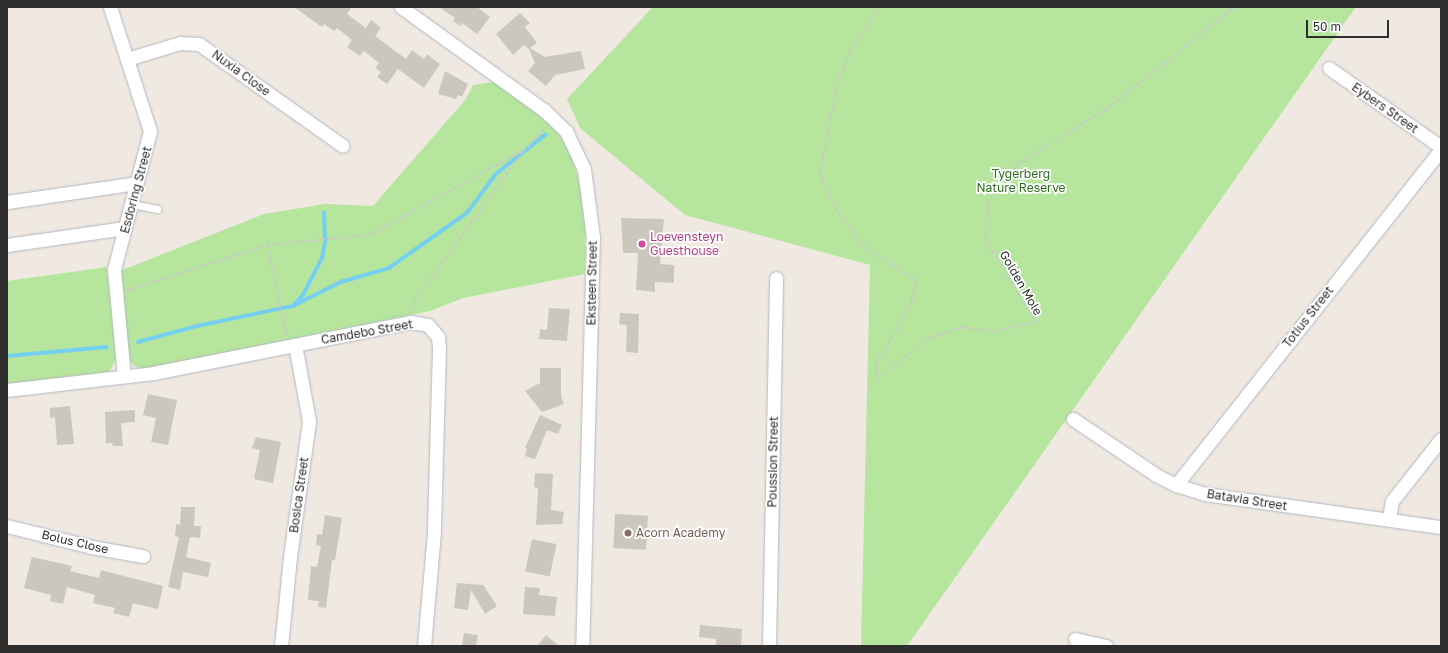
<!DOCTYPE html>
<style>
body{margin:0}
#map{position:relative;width:1448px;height:653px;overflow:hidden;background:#efe9e1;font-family:"Golos Text",sans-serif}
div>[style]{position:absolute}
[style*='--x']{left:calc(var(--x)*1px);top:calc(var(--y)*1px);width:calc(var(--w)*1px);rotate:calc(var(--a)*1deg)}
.green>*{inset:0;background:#b6e59e}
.stream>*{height:3.5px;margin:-1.75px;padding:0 1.75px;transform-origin:1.75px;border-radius:1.75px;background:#75cff0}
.building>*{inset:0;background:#cbc7bf;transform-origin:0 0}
.path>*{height:2px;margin-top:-1px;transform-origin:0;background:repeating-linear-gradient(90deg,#c9c9c9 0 3px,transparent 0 5px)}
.roads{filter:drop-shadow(0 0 1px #b4b7c1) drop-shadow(0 0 1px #b4b7c1)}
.lane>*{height:7px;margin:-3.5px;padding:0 3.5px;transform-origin:3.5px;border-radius:3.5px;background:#fff}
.street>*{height:13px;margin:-6.5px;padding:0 6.5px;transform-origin:6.5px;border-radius:6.5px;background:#fff}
.dots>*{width:11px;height:11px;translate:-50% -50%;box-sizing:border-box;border:2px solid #fff;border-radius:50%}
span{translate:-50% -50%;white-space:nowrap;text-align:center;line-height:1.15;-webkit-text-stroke:3.5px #fff;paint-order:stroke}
.street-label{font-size:12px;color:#2e2e2e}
.park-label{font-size:12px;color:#2c6e1b}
.hotel-label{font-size:12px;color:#b23c85}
.left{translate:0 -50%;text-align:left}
.education-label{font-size:12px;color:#785e54}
.frame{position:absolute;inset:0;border:8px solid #2e2e2e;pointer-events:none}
.scale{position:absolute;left:1306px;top:20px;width:83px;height:18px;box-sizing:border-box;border:2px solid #2e2e2e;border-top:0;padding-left:5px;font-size:12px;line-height:14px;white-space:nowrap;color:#2e2e2e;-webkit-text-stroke:3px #fff;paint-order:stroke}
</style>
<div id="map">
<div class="green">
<div style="clip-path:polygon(653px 7px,1356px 7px,907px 646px,861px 646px,870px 265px,685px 215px,580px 128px,567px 99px)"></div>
<div style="clip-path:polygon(494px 82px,545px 120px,558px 133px,569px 150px,579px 181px,585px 222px,585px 274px,463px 298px,430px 311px,145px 369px,136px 367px,130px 362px,120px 271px,264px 214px,325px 204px,373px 206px,466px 99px,473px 85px)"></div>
<div style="clip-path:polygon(107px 267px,116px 358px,111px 369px,108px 372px,7px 385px,7px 281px)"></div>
</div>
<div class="stream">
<div style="--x:294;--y:305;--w:13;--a:-48"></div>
<div style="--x:303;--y:295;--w:42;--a:-62.8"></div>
<div style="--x:322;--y:258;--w:15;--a:-79"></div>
<div style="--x:325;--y:243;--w:30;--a:-92"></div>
<div style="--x:138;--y:342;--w:61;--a:-15.2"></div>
<div style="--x:197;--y:326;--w:98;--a:-11.8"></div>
<div style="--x:293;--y:306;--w:54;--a:-26.6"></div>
<div style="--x:341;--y:282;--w:50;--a:-16.3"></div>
<div style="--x:389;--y:268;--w:95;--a:-35.2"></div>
<div style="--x:467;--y:213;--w:49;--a:-53.4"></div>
<div style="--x:496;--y:174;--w:63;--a:-38.5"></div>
<div style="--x:7;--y:356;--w:100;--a:-5.1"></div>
</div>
<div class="building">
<div style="clip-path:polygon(294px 7px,352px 7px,347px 14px,366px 28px,371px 20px,381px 28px,375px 36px,406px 59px,412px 50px,424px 59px,427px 54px,440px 64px,424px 88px,398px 69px,387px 84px,377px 77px,381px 72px,375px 68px,379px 63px,364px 51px,360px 56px,347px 47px,352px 40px,337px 28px,334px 31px,324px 24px,322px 27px)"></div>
<div style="clip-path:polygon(439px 7px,477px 7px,490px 17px,477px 34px,462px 23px,460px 26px,453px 21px,455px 18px)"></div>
<div style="clip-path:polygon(520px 13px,530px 23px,525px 27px,537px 43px,530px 48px,545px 57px,581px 51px,585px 69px,555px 75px,546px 86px,528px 71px,535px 63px,529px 49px,524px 45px,513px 55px,496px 34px)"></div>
<div style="clip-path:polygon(445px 71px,468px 84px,462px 97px,458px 95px,456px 99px,438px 94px)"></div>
<div style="clip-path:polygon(621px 218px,664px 219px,660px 264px,674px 265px,674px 283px,655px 282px,655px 292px,636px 290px,638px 253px,623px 253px)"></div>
<div style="clip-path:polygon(549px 308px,570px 309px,567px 341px,539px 339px,540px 329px,547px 330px)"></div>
<div style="clip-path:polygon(620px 313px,639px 314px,638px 353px,626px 352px,627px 325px,619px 324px)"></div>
<div style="clip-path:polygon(540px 368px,561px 368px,561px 396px,564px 404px,542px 412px,525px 391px,540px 383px)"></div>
<div style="clip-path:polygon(148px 394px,177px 400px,168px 445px,151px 442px,156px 418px,143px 415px)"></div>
<div style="clip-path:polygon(70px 406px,74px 444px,57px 445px,55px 417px,50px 418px,50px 408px)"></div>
<div style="clip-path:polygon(135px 410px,135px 422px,121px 423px,123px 446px,113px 446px,112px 443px,106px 443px,105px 412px)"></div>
<div style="clip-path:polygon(540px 415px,562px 425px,558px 434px,547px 430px,535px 459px,525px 456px,527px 449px,525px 448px)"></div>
<div style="clip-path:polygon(256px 437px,281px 442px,273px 483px,254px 479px,260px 450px,252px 448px)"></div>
<div style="clip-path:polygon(535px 473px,553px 474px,551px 510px,564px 512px,562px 524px,536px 525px,538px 488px,534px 487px)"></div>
<div style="clip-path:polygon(181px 507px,195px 507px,194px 526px,201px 526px,200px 538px,190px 537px,186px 557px,211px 563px,208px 577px,183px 572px,180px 590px,168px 587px,179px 537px,175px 536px,176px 524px,180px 525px)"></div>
<div style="left:615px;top:514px;width:33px;height:34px;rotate:3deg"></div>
<div style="clip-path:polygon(325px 515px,342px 518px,335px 560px,332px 560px,326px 608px,318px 607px,319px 601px,308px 600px,311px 566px,317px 567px,321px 546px,316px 545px,317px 534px,322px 535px)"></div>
<div style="left:532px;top:539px;width:25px;height:33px;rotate:12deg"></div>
<div style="clip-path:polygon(32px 557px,72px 566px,70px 571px,99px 578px,101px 570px,163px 586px,158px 609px,133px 603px,129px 617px,113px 613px,115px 608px,93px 603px,95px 595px,67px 587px,63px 604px,50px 601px,51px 595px,24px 588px)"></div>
<div style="clip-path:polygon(457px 583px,483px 585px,497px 606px,485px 614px,471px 590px,468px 610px,454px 608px)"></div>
<div style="clip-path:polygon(525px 587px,540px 588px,539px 595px,557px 597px,555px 616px,523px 614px)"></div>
<div style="clip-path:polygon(700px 625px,742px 629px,741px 646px,716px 646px,716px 639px,699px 637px)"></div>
<div style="clip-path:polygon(464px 633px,478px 635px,476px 646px,462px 646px)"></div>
<div style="clip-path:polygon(546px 635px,559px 646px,537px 646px)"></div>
</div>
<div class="path">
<div style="--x:879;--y:7;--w:51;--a:123.1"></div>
<div style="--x:851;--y:50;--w:36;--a:113"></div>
<div style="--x:837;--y:83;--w:93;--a:100.6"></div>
<div style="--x:820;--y:174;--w:32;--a:68"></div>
<div style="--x:832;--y:204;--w:54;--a:52.5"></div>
<div style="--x:865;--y:247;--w:61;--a:33.7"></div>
<div style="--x:916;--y:281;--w:26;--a:103"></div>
<div style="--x:910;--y:306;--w:66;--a:120.8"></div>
<div style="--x:876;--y:363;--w:15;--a:86"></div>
<div style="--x:877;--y:378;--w:66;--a:-37"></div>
<div style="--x:930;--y:338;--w:34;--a:-19"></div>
<div style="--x:962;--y:327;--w:30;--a:9"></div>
<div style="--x:992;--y:332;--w:45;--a:-12.8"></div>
<div style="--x:1036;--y:322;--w:95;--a:-121.7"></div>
<div style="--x:986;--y:241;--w:39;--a:-87"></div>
<div style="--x:988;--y:202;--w:48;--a:-52.7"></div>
<div style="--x:1017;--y:164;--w:103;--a:-31.5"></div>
<div style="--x:1105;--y:110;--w:166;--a:-38.4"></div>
<div style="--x:267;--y:245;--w:93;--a:77.6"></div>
<div style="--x:128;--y:290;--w:146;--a:-17.9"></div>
<div style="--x:267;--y:245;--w:102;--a:-5.6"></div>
<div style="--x:369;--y:235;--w:177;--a:-28.7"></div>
<div style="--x:413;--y:310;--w:10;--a:-79"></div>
<div style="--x:415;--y:300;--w:185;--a:-54"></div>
<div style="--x:524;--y:150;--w:32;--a:-46"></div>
</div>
<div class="roads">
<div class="lane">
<div style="--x:132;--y:204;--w:26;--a:11"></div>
</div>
<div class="street">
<div style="--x:110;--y:7;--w:130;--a:72.1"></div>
<div style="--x:150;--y:131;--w:143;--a:104.6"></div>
<div style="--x:114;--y:269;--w:108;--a:84.7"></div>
<div style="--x:401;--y:7;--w:176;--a:35.8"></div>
<div style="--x:544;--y:110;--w:30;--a:44"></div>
<div style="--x:566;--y:131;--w:42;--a:64.7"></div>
<div style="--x:584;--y:169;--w:69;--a:82.5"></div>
<div style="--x:593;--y:237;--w:409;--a:91.5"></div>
<div style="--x:127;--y:59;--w:55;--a:-16.8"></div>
<div style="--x:180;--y:43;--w:19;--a:3"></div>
<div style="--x:199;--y:44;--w:176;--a:35.3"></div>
<div style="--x:1329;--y:68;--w:137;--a:35.2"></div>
<div style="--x:7;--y:202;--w:131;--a:-8.3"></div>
<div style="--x:7;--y:245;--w:119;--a:-8.2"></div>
<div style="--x:7;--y:390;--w:147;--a:-6.6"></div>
<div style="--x:153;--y:373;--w:263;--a:-11.2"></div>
<div style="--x:411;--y:322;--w:17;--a:10"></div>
<div style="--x:428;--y:325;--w:16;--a:50"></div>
<div style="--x:438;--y:337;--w:11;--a:85"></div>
<div style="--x:439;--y:348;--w:184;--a:91.6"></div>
<div style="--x:434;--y:532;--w:114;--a:95"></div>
<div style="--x:1073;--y:419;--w:100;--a:34"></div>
<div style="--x:1156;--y:475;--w:22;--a:27"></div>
<div style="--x:1176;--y:485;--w:30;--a:17"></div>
<div style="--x:1205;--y:494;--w:238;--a:8"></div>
<div style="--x:1176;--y:485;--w:427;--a:-51.7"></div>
<div style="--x:1389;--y:519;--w:18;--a:-81"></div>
<div style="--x:1392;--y:501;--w:79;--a:-51.7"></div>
<div style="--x:7;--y:526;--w:88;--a:13.9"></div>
<div style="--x:92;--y:547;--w:52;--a:10"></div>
<div style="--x:1075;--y:639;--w:32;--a:13"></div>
<div style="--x:281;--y:646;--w:89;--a:-84.2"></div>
<div style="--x:290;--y:557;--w:137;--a:-82"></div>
<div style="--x:309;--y:421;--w:77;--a:-100.4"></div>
<div style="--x:769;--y:646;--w:368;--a:-88.9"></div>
</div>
</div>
<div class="dots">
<div style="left:642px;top:244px;background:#d1479c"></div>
<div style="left:628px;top:533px;background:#8d6e63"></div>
</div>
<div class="street-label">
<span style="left:241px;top:73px;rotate:36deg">Nuxia Close</span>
<span style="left:1385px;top:108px;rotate:35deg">Eybers Street</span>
<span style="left:136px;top:190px;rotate:-75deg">Esdoring Street</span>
<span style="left:592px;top:283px;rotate:-89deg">Eksteen Street</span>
<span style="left:1021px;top:283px;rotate:60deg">Golden Mole</span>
<span style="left:1308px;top:317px;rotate:-52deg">Totius Street</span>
<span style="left:367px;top:332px;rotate:-10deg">Camdebo Street</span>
<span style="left:773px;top:462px;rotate:-89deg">Poussion Street</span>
<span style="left:299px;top:495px;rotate:-82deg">Bosica Street</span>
<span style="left:1247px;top:500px;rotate:9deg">Batavia Street</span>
<span style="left:75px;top:542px;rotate:13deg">Bolus Close</span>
</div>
<div class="park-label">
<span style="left:1021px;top:181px">Tygerberg<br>Nature Reserve</span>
</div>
<div class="hotel-label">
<span class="left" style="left:650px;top:244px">Loevensteyn<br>Guesthouse</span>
</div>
<div class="education-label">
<span class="left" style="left:636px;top:533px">Acorn Academy</span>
</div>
<div class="frame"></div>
<div class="scale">50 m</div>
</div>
